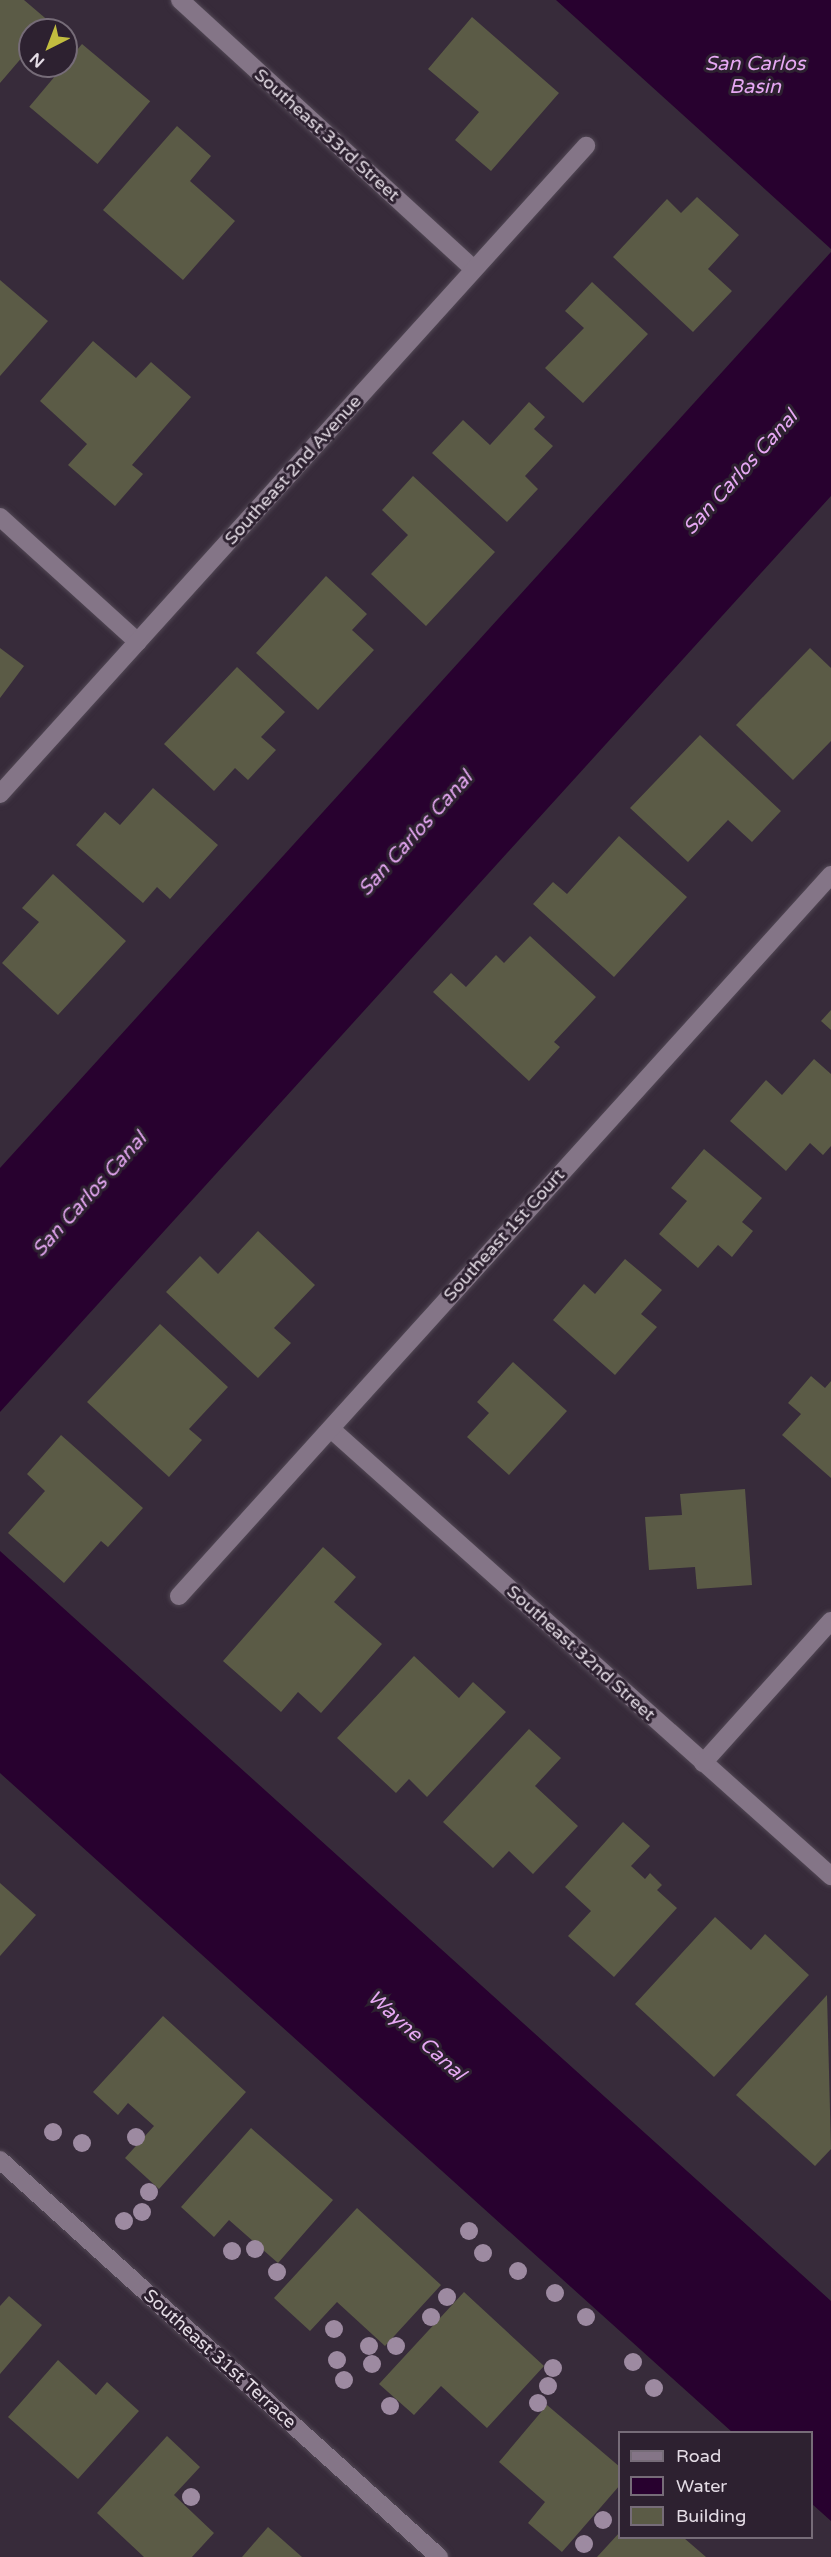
<!DOCTYPE html>
<style>
body{margin:0}
#map{position:relative;width:831px;height:2557px;overflow:hidden;background:#372b3a;font-family:"Varela Round",sans-serif}
div>[style]{position:absolute}
[style*='--x']{left:calc(var(--x)*1px);top:calc(var(--y)*1px);width:calc(var(--w)*1px);rotate:calc(var(--a)*1deg)}
.water>*{inset:0;background:#28012f}
.building>*{inset:0;background:#5b5b46;transform-origin:0 0}
.roads{filter:drop-shadow(0 0 2px #514754) drop-shadow(0 0 2px #514754)}
.minor>*{height:18px;margin:-9px;padding:0 9px;transform-origin:9px;border-radius:9px;background:#847587}
.trees>*{width:18px;height:18px;margin:-9px;border-radius:50%;background:#9d8aa1}
span{translate:-50% -50%;white-space:nowrap;text-align:center;line-height:1.15;-webkit-text-stroke:6px #2d2130;paint-order:stroke}
.street-label{font-size:18px;color:#e4dce5}
.water-label{font-size:20px;color:#e6a8f3;font-style:italic}
.legend{position:absolute;left:618px;top:2431px;width:195px;height:108px;box-sizing:border-box;background:#2d2130;border:2px solid #766c78;margin:0;padding:8px 10px;list-style:none;font-size:18px;color:#e4dce5}
.legend li{display:flex;align-items:center;gap:12px;height:30px}
.legend b{width:30px;border:2px solid #766c78}
.north{position:absolute;left:18px;top:18px;width:60px;height:60px;box-sizing:border-box;background:#2d2130;border:2px solid #766c78;border-radius:50%;rotate:222deg;font-size:16px;font-weight:700;line-height:24px;text-align:center;color:#e4dce5}
.north::after{content:'';display:block;margin:auto;width:21px;height:27px;background:#c2bd3f;clip-path:polygon(50% 0,100% 100%,50% 72%,0 100%)}
</style>
<div id="map">
<div class="water">
<div style="clip-path:polygon(556px 0,831px 0,831px 249px)"></div>
<div style="clip-path:polygon(831px 252px,831px 496px,0 1412px,0 1168px)"></div>
<div style="clip-path:polygon(0 1551px,831px 2301px,831px 2521px,812px 2504px,812px 2432px,732px 2432px,0 1773px)"></div>
</div>
<div class="building">
<div style="clip-path:polygon(0 0,24px 0,51px 23px,45px 30px,30px 30px,30px 48px,0 83px)"></div>
<div style="clip-path:polygon(472px 17px,559px 93px,491px 171px,455px 140px,479px 112px,428px 69px)"></div>
<div style="left:82px;top:44px;width:89px;height:82px;rotate:40deg"></div>
<div style="clip-path:polygon(177px 126px,211px 156px,190px 181px,235px 221px,183px 280px,103px 210px)"></div>
<div style="clip-path:polygon(697px 197px,739px 235px,708px 269px,732px 291px,693px 332px,613px 257px,667px 199px,681px 213px)"></div>
<div style="clip-path:polygon(0 280px,48px 321px,0 376px)"></div>
<div style="clip-path:polygon(592px 282px,648px 334px,583px 403px,545px 368px,584px 328px,565px 311px)"></div>
<div style="clip-path:polygon(93px 341px,136px 378px,151px 362px,191px 397px,132px 465px,143px 474px,115px 506px,68px 465px,87px 444px,40px 401px)"></div>
<div style="clip-path:polygon(529px 402px,545px 417px,534px 429px,553px 446px,525px 476px,538px 489px,507px 522px,432px 453px,463px 420px,490px 445px)"></div>
<div style="clip-path:polygon(413px 476px,495px 552px,426px 626px,371px 574px,408px 535px,382px 510px)"></div>
<div style="clip-path:polygon(326px 576px,367px 614px,352px 630px,374px 650px,318px 710px,256px 653px)"></div>
<div style="clip-path:polygon(0 648px,24px 666px,0 698px)"></div>
<div style="clip-path:polygon(810px 648px,831px 668px,831px 741px,793px 780px,736px 725px)"></div>
<div style="clip-path:polygon(237px 667px,285px 712px,261px 737px,276px 750px,248px 780px,235px 768px,214px 791px,164px 744px)"></div>
<div style="clip-path:polygon(700px 735px,781px 811px,752px 842px,728px 820px,688px 862px,630px 808px)"></div>
<div style="clip-path:polygon(153px 788px,218px 845px,170px 899px,157px 887px,143px 903px,76px 845px,105px 812px,120px 825px)"></div>
<div style="clip-path:polygon(619px 836px,687px 897px,614px 977px,533px 904px,553px 882px,567px 894px)"></div>
<div style="clip-path:polygon(53px 874px,126px 941px,58px 1015px,2px 963px,39px 922px,22px 908px)"></div>
<div style="clip-path:polygon(530px 936px,596px 997px,554px 1042px,560px 1047px,529px 1081px,433px 992px,451px 973px,466px 987px,496px 955px,504px 963px)"></div>
<div style="clip-path:polygon(831px 1010px,831px 1030px,821px 1021px)"></div>
<div style="clip-path:polygon(814px 1059px,831px 1074px,831px 1146px,823px 1155px,810px 1143px,786px 1171px,730px 1121px,766px 1080px,782px 1095px)"></div>
<div style="clip-path:polygon(704px 1149px,762px 1198px,742px 1222px,753px 1231px,732px 1257px,718px 1245px,698px 1268px,659px 1234px,687px 1201px,671px 1188px)"></div>
<div style="clip-path:polygon(258px 1231px,315px 1285px,274px 1328px,291px 1343px,258px 1378px,166px 1292px,200px 1256px,218px 1274px)"></div>
<div style="clip-path:polygon(625px 1259px,662px 1290px,641px 1314px,657px 1327px,615px 1375px,553px 1320px,584px 1284px,595px 1294px)"></div>
<div style="clip-path:polygon(160px 1324px,228px 1387px,189px 1429px,202px 1440px,169px 1477px,87px 1402px)"></div>
<div style="clip-path:polygon(513px 1362px,567px 1411px,509px 1475px,467px 1437px,489px 1413px,477px 1402px)"></div>
<div style="clip-path:polygon(811px 1376px,825px 1388px,831px 1381px,831px 1478px,782px 1435px,801px 1414px,788px 1403px)"></div>
<div style="clip-path:polygon(61px 1435px,143px 1508px,108px 1547px,101px 1541px,64px 1583px,8px 1533px,45px 1491px,27px 1474px)"></div>
<div style="clip-path:polygon(745px 1489px,752px 1585px,697px 1589px,695px 1567px,649px 1570px,645px 1517px,682px 1515px,680px 1494px)"></div>
<div style="clip-path:polygon(323px 1547px,356px 1577px,334px 1602px,382px 1644px,321px 1713px,298px 1692px,281px 1712px,223px 1661px)"></div>
<div style="clip-path:polygon(414px 1656px,459px 1698px,473px 1682px,506px 1712px,427px 1797px,409px 1779px,396px 1793px,337px 1738px)"></div>
<div style="clip-path:polygon(529px 1729px,561px 1758px,535px 1786px,578px 1826px,533px 1874px,509px 1851px,493px 1868px,443px 1822px)"></div>
<div style="clip-path:polygon(623px 1822px,650px 1846px,631px 1866px,645px 1879px,650px 1873px,662px 1885px,657px 1890px,677px 1908px,614px 1977px,568px 1936px,591px 1911px,565px 1887px)"></div>
<div style="clip-path:polygon(0 1883px,36px 1915px,0 1956px)"></div>
<div style="clip-path:polygon(715px 1917px,751px 1950px,765px 1934px,809px 1975px,714px 2077px,635px 2004px)"></div>
<div style="clip-path:polygon(827px 1995px,831px 2149px,815px 2166px,736px 2095px)"></div>
<div style="clip-path:polygon(163px 2016px,246px 2092px,159px 2189px,125px 2158px,154px 2126px,128px 2103px,118px 2115px,93px 2092px)"></div>
<div style="clip-path:polygon(251px 2128px,333px 2200px,278px 2263px,229px 2220px,214px 2237px,181px 2207px)"></div>
<div style="clip-path:polygon(357px 2208px,441px 2285px,385px 2346px,337px 2302px,310px 2331px,274px 2298px)"></div>
<div style="clip-path:polygon(464px 2292px,544px 2366px,487px 2428px,441px 2386px,414px 2415px,379px 2384px)"></div>
<div style="clip-path:polygon(9px 2296px,42px 2325px,0 2374px,0 2306px)"></div>
<div style="clip-path:polygon(58px 2360px,96px 2395px,107px 2382px,139px 2411px,78px 2479px,8px 2417px)"></div>
<div style="clip-path:polygon(547px 2405px,620px 2467px,620px 2485px,562px 2552px,528px 2523px,545px 2502px,499px 2462px)"></div>
<div style="clip-path:polygon(167px 2436px,200px 2467px,174px 2495px,214px 2533px,192px 2557px,144px 2557px,97px 2513px)"></div>
<div style="clip-path:polygon(268px 2527px,302px 2557px,242px 2557px)"></div>
<div style="clip-path:polygon(620px 2532px,620px 2538px,684px 2538px,706px 2557px,597px 2557px)"></div>
</div>
<div class="roads">
<div class="minor">
<div style="--x:180;--y:0;--w:398;--a:42.5"></div>
<div style="--x:0;--y:517;--w:186;--a:42.2"></div>
<div style="--x:0;--y:794;--w:874;--a:-47.88"></div>
<div style="--x:331;--y:1429;--w:671;--a:41.8"></div>
<div style="--x:179;--y:1596;--w:972;--a:-47.88"></div>
<div style="--x:703;--y:1763;--w:191;--a:-48"></div>
<div style="--x:0;--y:2160;--w:592;--a:42.12"></div>
</div>
</div>
<div class="trees">
<div style="left:53px;top:2132px"></div>
<div style="left:136px;top:2137px"></div>
<div style="left:82px;top:2143px"></div>
<div style="left:149px;top:2192px"></div>
<div style="left:142px;top:2212px"></div>
<div style="left:124px;top:2221px"></div>
<div style="left:469px;top:2231px"></div>
<div style="left:255px;top:2249px"></div>
<div style="left:232px;top:2251px"></div>
<div style="left:483px;top:2253px"></div>
<div style="left:518px;top:2271px"></div>
<div style="left:277px;top:2272px"></div>
<div style="left:555px;top:2293px"></div>
<div style="left:447px;top:2297px"></div>
<div style="left:431px;top:2317px"></div>
<div style="left:586px;top:2317px"></div>
<div style="left:334px;top:2329px"></div>
<div style="left:369px;top:2346px"></div>
<div style="left:396px;top:2346px"></div>
<div style="left:337px;top:2360px"></div>
<div style="left:633px;top:2362px"></div>
<div style="left:372px;top:2364px"></div>
<div style="left:553px;top:2368px"></div>
<div style="left:344px;top:2380px"></div>
<div style="left:548px;top:2386px"></div>
<div style="left:654px;top:2388px"></div>
<div style="left:538px;top:2403px"></div>
<div style="left:390px;top:2406px"></div>
<div style="left:191px;top:2497px"></div>
<div style="left:603px;top:2520px"></div>
<div style="left:584px;top:2544px"></div>
</div>
<div class="street-label">
<span style="left:327px;top:135px;rotate:42deg">Southeast 33rd Street</span>
<span style="left:293px;top:470px;rotate:-48deg">Southeast 2nd Avenue</span>
<span style="left:504px;top:1235px;rotate:-48deg">Southeast 1st Court</span>
<span style="left:581px;top:1653px;rotate:42deg">Southeast 32nd Street</span>
<span style="left:220px;top:2359px;rotate:42deg">Southeast 31st Terrace</span>
</div>
<div class="water-label">
<span style="left:755px;top:76px">San Carlos<br>Basin</span>
<span style="left:741px;top:473px;rotate:-48deg">San Carlos Canal</span>
<span style="left:416px;top:834px;rotate:-48deg">San Carlos Canal</span>
<span style="left:90px;top:1195px;rotate:-48deg">San Carlos Canal</span>
<span style="left:416px;top:2036px;rotate:42deg">Wayne Canal</span>
</div>
<ul class="legend">
<li><b style="height:8px;background:#847587"></b>Road</li>
<li><b style="height:16px;background:#28012f"></b>Water</li>
<li><b style="height:16px;background:#5b5b46"></b>Building</li>
</ul>
<div class="north">N</div>
</div>
